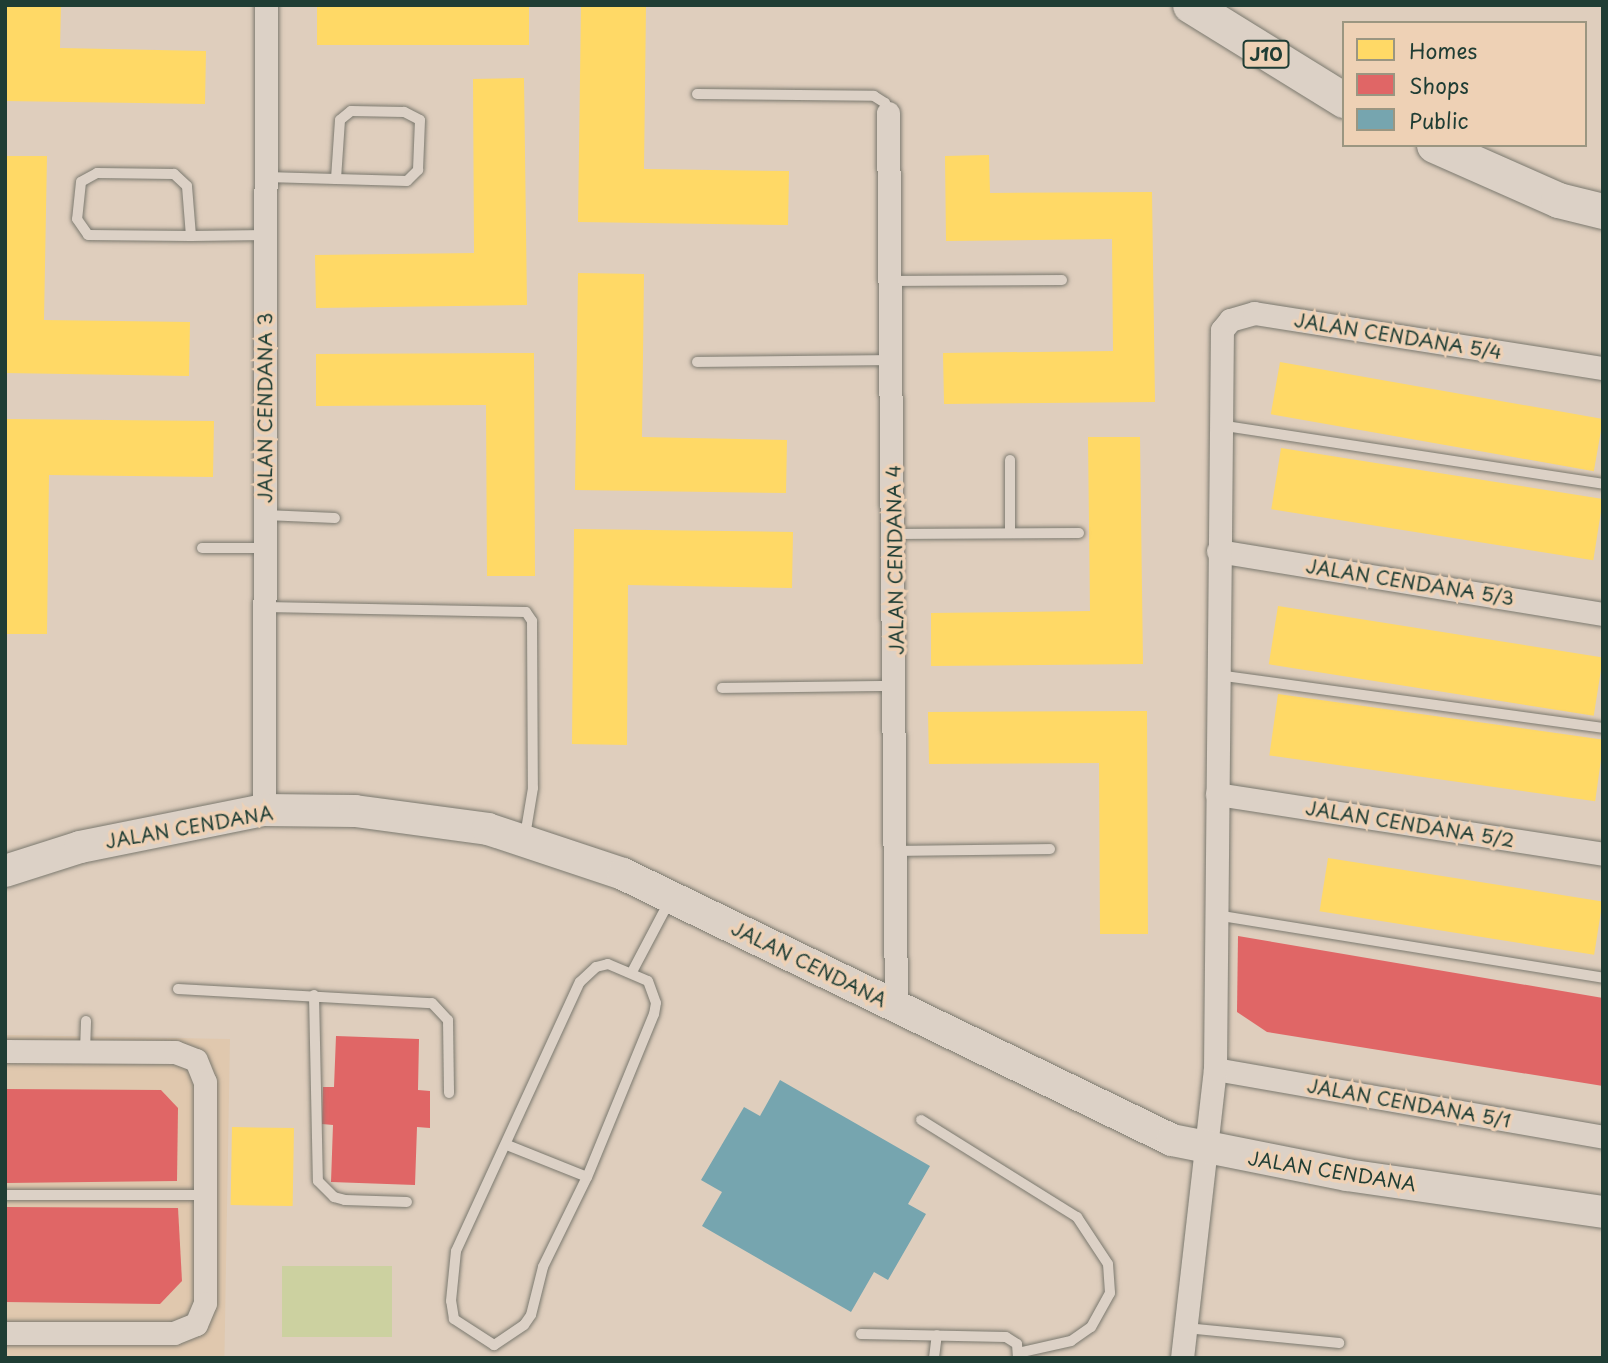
<!DOCTYPE html>
<style>
body{margin:0}
#map{position:relative;width:1608px;height:1363px;overflow:hidden;background:#dfcebd;font-family:"Playpen Sans",sans-serif}
div>[style]{position:absolute}
[style*='--x']{left:calc(var(--x)*1px);top:calc(var(--y)*1px);width:calc(var(--w)*1px);rotate:calc(var(--a)*1deg)}
.built>*{inset:0;background:#e0c8ae;transform-origin:0 0}
.green>*{inset:0;background:#ccd1a0;transform-origin:0 0}
.homes>*{inset:0;background:#ffd966;transform-origin:0 0}
.shops>*{inset:0;background:#e06666}
.public>*{inset:0;background:#76a5af}
.roads{filter:drop-shadow(0 0 2px #7b796f) drop-shadow(0 0 2px #7b796f)}
.lane>*{height:10px;margin:-5px;padding:0 5px;transform-origin:5px;border-radius:5px;background:#dcd1c6}
.street>*{height:23px;margin:-11.5px;padding:0 11.5px;transform-origin:11.5px;border-radius:11.5px;background:#dcd1c6}
.secondary>*{height:32px;margin:-16px;padding:0 16px;transform-origin:16px;border-radius:16px;background:#dcd1c6}
.primary>*{height:35px;margin:-17.5px;padding:0 17.5px;transform-origin:17.5px;border-radius:17.5px;background:#dcd1c6}
span{translate:-50% -50%;white-space:nowrap;text-align:center;line-height:1.15;-webkit-text-stroke:7px #eed1b5;paint-order:stroke}
.shield-label span{padding:2px 5px;background:#eed1b5;border:2px solid;border-radius:5px;-webkit-text-stroke-width:0}
.shield-label{font-size:18px;color:#1f3d34;font-weight:700}
.street-label{font-size:19px;color:#1f3d34}
.frame{position:absolute;inset:0;border:7px solid #1f3d34;pointer-events:none}
.legend{position:absolute;left:1342px;top:21px;width:245px;height:126px;box-sizing:border-box;background:#eed1b5;border:2px solid #9b9681;margin:0;padding:9px 12px;list-style:none;font-size:21px;color:#1f3d34}
.legend li{display:flex;align-items:center;gap:14px;height:35px}
.legend b{width:35px;border:2px solid #9b9681}
</style>
<div id="map">
<div class="built">
<div style="left:5px;top:1035px;width:225px;height:323px;rotate:1deg"></div>
</div>
<div class="green">
<div style="left:282px;top:1266px;width:110px;height:71px"></div>
</div>
<div class="homes">
<div style="clip-path:polygon(5px 5px,61px 5px,60px 48px,206px 51px,205px 104px,5px 101px)"></div>
<div style="left:317px;top:5px;width:212px;height:40px"></div>
<div style="clip-path:polygon(581px 5px,646px 6px,644px 169px,789px 171px,788px 225px,578px 222px)"></div>
<div style="clip-path:polygon(524px 78px,527px 305px,316px 308px,315px 255px,474px 253px,473px 79px)"></div>
<div style="clip-path:polygon(989px 155px,990px 193px,1152px 192px,1155px 402px,944px 404px,943px 353px,1113px 351px,1112px 239px,946px 241px,945px 156px)"></div>
<div style="clip-path:polygon(5px 156px,47px 156px,44px 320px,190px 322px,189px 376px,5px 373px)"></div>
<div style="clip-path:polygon(578px 273px,644px 274px,642px 437px,787px 440px,786px 493px,575px 490px)"></div>
<div style="clip-path:polygon(534px 353px,535px 576px,487px 576px,486px 405px,316px 406px,316px 354px)"></div>
<div style="left:1280px;top:362px;width:328px;height:53px;rotate:10deg"></div>
<div style="clip-path:polygon(5px 419px,214px 421px,213px 477px,49px 475px,47px 634px,5px 634px)"></div>
<div style="clip-path:polygon(1088px 437px,1140px 437px,1143px 664px,931px 666px,931px 613px,1090px 611px)"></div>
<div style="left:1281px;top:448px;width:326px;height:62px;rotate:9deg"></div>
<div style="clip-path:polygon(574px 529px,793px 532px,792px 588px,628px 585px,627px 745px,572px 744px)"></div>
<div style="left:1278px;top:606px;width:329px;height:59px;rotate:9deg"></div>
<div style="left:1278px;top:694px;width:329px;height:62px;rotate:8deg"></div>
<div style="clip-path:polygon(1147px 711px,1148px 934px,1100px 934px,1099px 763px,929px 764px,928px 712px)"></div>
<div style="left:1328px;top:858px;width:278px;height:54px;rotate:9deg"></div>
<div style="left:232px;top:1127px;width:62px;height:78px;rotate:1deg"></div>
</div>
<div class="shops">
<div style="clip-path:polygon(1238px 936px,1603px 998px,1603px 1086px,1267px 1032px,1237px 1012px)"></div>
<div style="clip-path:polygon(336px 1036px,419px 1039px,418px 1090px,430px 1091px,430px 1128px,417px 1127px,415px 1185px,331px 1182px,333px 1125px,322px 1124px,323px 1087px,334px 1087px)"></div>
<div style="clip-path:polygon(5px 1089px,161px 1090px,178px 1108px,177px 1181px,5px 1183px)"></div>
<div style="clip-path:polygon(5px 1207px,178px 1208px,182px 1281px,160px 1304px,5px 1302px)"></div>
</div>
<div class="public">
<div style="clip-path:polygon(780px 1080px,930px 1166px,908px 1204px,926px 1214px,888px 1280px,874px 1272px,851px 1312px,702px 1226px,722px 1192px,701px 1180px,744px 1107px,760px 1116px)"></div>
</div>
<div class="roads">
<div class="lane">
<div style="--x:697;--y:94;--w:177;--a:0.6"></div>
<div style="--x:874;--y:96;--w:13;--a:32"></div>
<div style="--x:885;--y:103;--w:10;--a:73"></div>
<div style="--x:266;--y:177;--w:70;--a:1.6"></div>
<div style="--x:336;--y:179;--w:71;--a:1.6"></div>
<div style="--x:407;--y:181;--w:16;--a:-45"></div>
<div style="--x:418;--y:170;--w:50;--a:-87.7"></div>
<div style="--x:420;--y:120;--w:18;--a:-153"></div>
<div style="--x:404;--y:112;--w:53;--a:-178.9"></div>
<div style="--x:351;--y:111;--w:14;--a:141"></div>
<div style="--x:340;--y:120;--w:59;--a:93.9"></div>
<div style="--x:191;--y:236;--w:50;--a:-94.6"></div>
<div style="--x:187;--y:186;--w:18;--a:-137"></div>
<div style="--x:174;--y:174;--w:77;--a:-179.3"></div>
<div style="--x:97;--y:173;--w:18;--a:151"></div>
<div style="--x:81;--y:182;--w:37;--a:96"></div>
<div style="--x:77;--y:219;--w:19;--a:55"></div>
<div style="--x:88;--y:235;--w:103;--a:0.6"></div>
<div style="--x:191;--y:236;--w:75;--a:-0.8"></div>
<div style="--x:891;--y:281;--w:171;--a:-0.3"></div>
<div style="--x:697;--y:362;--w:195;--a:-0.6"></div>
<div style="--x:1219;--y:425;--w:389;--a:8.7"></div>
<div style="--x:1010;--y:460;--w:73;--a:90"></div>
<div style="--x:265;--y:515;--w:70;--a:2.5"></div>
<div style="--x:894;--y:534;--w:185;--a:-0.3"></div>
<div style="--x:202;--y:548;--w:63;--a:0"></div>
<div style="--x:265;--y:607;--w:261;--a:1.1"></div>
<div style="--x:526;--y:612;--w:11;--a:56"></div>
<div style="--x:532;--y:621;--w:167;--a:89.7"></div>
<div style="--x:533;--y:788;--w:49;--a:99.5"></div>
<div style="--x:1217;--y:675;--w:390;--a:7.8"></div>
<div style="--x:722;--y:688;--w:173;--a:-0.7"></div>
<div style="--x:897;--y:851;--w:153;--a:-0.7"></div>
<div style="--x:1216;--y:915;--w:392;--a:9.2"></div>
<div style="--x:608;--y:964;--w:43;--a:23"></div>
<div style="--x:648;--y:981;--w:23;--a:70"></div>
<div style="--x:656;--y:1003;--w:11;--a:100"></div>
<div style="--x:654;--y:1014;--w:176;--a:112.3"></div>
<div style="--x:587;--y:1177;--w:100;--a:116.1"></div>
<div style="--x:543;--y:1267;--w:49;--a:104"></div>
<div style="--x:531;--y:1315;--w:12;--a:125"></div>
<div style="--x:524;--y:1325;--w:36;--a:146"></div>
<div style="--x:494;--y:1345;--w:48;--a:-147"></div>
<div style="--x:454;--y:1319;--w:18;--a:-99"></div>
<div style="--x:451;--y:1301;--w:50;--a:-84.3"></div>
<div style="--x:456;--y:1251;--w:296;--a:-65.3"></div>
<div style="--x:580;--y:982;--w:22;--a:-43"></div>
<div style="--x:596;--y:967;--w:12;--a:-14"></div>
<div style="--x:632;--y:972;--w:81;--a:-62.2"></div>
<div style="--x:178;--y:989;--w:254;--a:3.2"></div>
<div style="--x:432;--y:1003;--w:23;--a:47"></div>
<div style="--x:448;--y:1020;--w:73;--a:89.2"></div>
<div style="--x:314;--y:995;--w:186;--a:88.8"></div>
<div style="--x:318;--y:1181;--w:23;--a:45"></div>
<div style="--x:334;--y:1197;--w:11;--a:15"></div>
<div style="--x:345;--y:1200;--w:62;--a:1.8"></div>
<div style="--x:85;--y:1051;--w:30;--a:-88"></div>
<div style="--x:921;--y:1120;--w:184;--a:31.9"></div>
<div style="--x:1077;--y:1217;--w:56;--a:56.6"></div>
<div style="--x:1108;--y:1264;--w:29;--a:86"></div>
<div style="--x:1110;--y:1293;--w:39;--a:119"></div>
<div style="--x:1091;--y:1327;--w:24;--a:145"></div>
<div style="--x:1071;--y:1341;--w:54;--a:167.2"></div>
<div style="--x:507;--y:1145;--w:86;--a:21.8"></div>
<div style="--x:5;--y:1195;--w:200;--a:0"></div>
<div style="--x:1186;--y:1328;--w:154;--a:5.6"></div>
<div style="--x:861;--y:1334;--w:145;--a:1.2"></div>
<div style="--x:1006;--y:1337;--w:13;--a:32"></div>
<div style="--x:1017;--y:1344;--w:14;--a:86"></div>
<div style="--x:934;--y:1358;--w:23;--a:-83"></div>
</div>
<div class="street">
<div style="--x:888;--y:113;--w:894;--a:89.49"></div>
<div style="--x:1218;--y:551;--w:390;--a:9.3"></div>
<div style="--x:1217;--y:794;--w:391;--a:8.8"></div>
<div style="--x:264;--y:810;--w:805;--a:-89.86"></div>
<div style="--x:5;--y:1051;--w:170;--a:0.3"></div>
<div style="--x:175;--y:1052;--w:22;--a:21"></div>
<div style="--x:196;--y:1060;--w:24;--a:68"></div>
<div style="--x:205;--y:1082;--w:221;--a:90"></div>
<div style="--x:205;--y:1303;--w:23;--a:113"></div>
<div style="--x:196;--y:1324;--w:24;--a:158"></div>
<div style="--x:174;--y:1333;--w:169;--a:180"></div>
<div style="--x:1215;--y:1069;--w:394;--a:9.9"></div>
<div style="--x:1182;--y:1358;--w:291;--a:-83.5"></div>
<div style="--x:1215;--y:1069;--w:739;--a:-89.46"></div>
<div style="--x:1222;--y:330;--w:13;--a:-51"></div>
<div style="--x:1230;--y:320;--w:25;--a:-16"></div>
<div style="--x:1254;--y:313;--w:353;--a:9"></div>
</div>
<div class="secondary">
<div style="--x:5;--y:871;--w:79;--a:-17.7"></div>
<div style="--x:80;--y:847;--w:188;--a:-11.4"></div>
<div style="--x:264;--y:810;--w:91;--a:0.6"></div>
<div style="--x:355;--y:811;--w:134;--a:7.7"></div>
<div style="--x:488;--y:829;--w:142;--a:18.4"></div>
<div style="--x:623;--y:874;--w:610;--a:25.85"></div>
<div style="--x:1172;--y:1140;--w:178;--a:11.3"></div>
<div style="--x:1347;--y:1175;--w:259;--a:8.2"></div>
</div>
<div class="primary">
<div style="--x:1190;--y:5;--w:181;--a:31.7"></div>
<div style="--x:1434;--y:145;--w:136;--a:23.9"></div>
<div style="--x:1558;--y:200;--w:46;--a:13.7"></div>
</div>
</div>
<div class="shield-label">
<span style="left:1266px;top:54px">J10</span>
</div>
<div class="street-label">
<span style="left:1398px;top:336px;rotate:9deg">JALAN CENDANA 5/4</span>
<span style="left:265px;top:408px;rotate:-90deg">JALAN CENDANA 3</span>
<span style="left:895px;top:560px;rotate:-91deg">JALAN CENDANA 4</span>
<span style="left:1410px;top:582px;rotate:9deg">JALAN CENDANA 5/3</span>
<span style="left:1410px;top:824px;rotate:9deg">JALAN CENDANA 5/2</span>
<span style="left:189px;top:827px;rotate:-10deg">JALAN CENDANA</span>
<span style="left:809px;top:964px;rotate:26deg">JALAN CENDANA</span>
<span style="left:1409px;top:1103px;rotate:10deg">JALAN CENDANA 5/1</span>
<span style="left:1332px;top:1171px;rotate:9deg">JALAN CENDANA</span>
</div>
<div class="frame"></div>
<ul class="legend">
<li><b style="height:19px;background:#ffd966"></b>Homes</li>
<li><b style="height:19px;background:#e06666"></b>Shops</li>
<li><b style="height:19px;background:#76a5af"></b>Public</li>
</ul>
</div>
